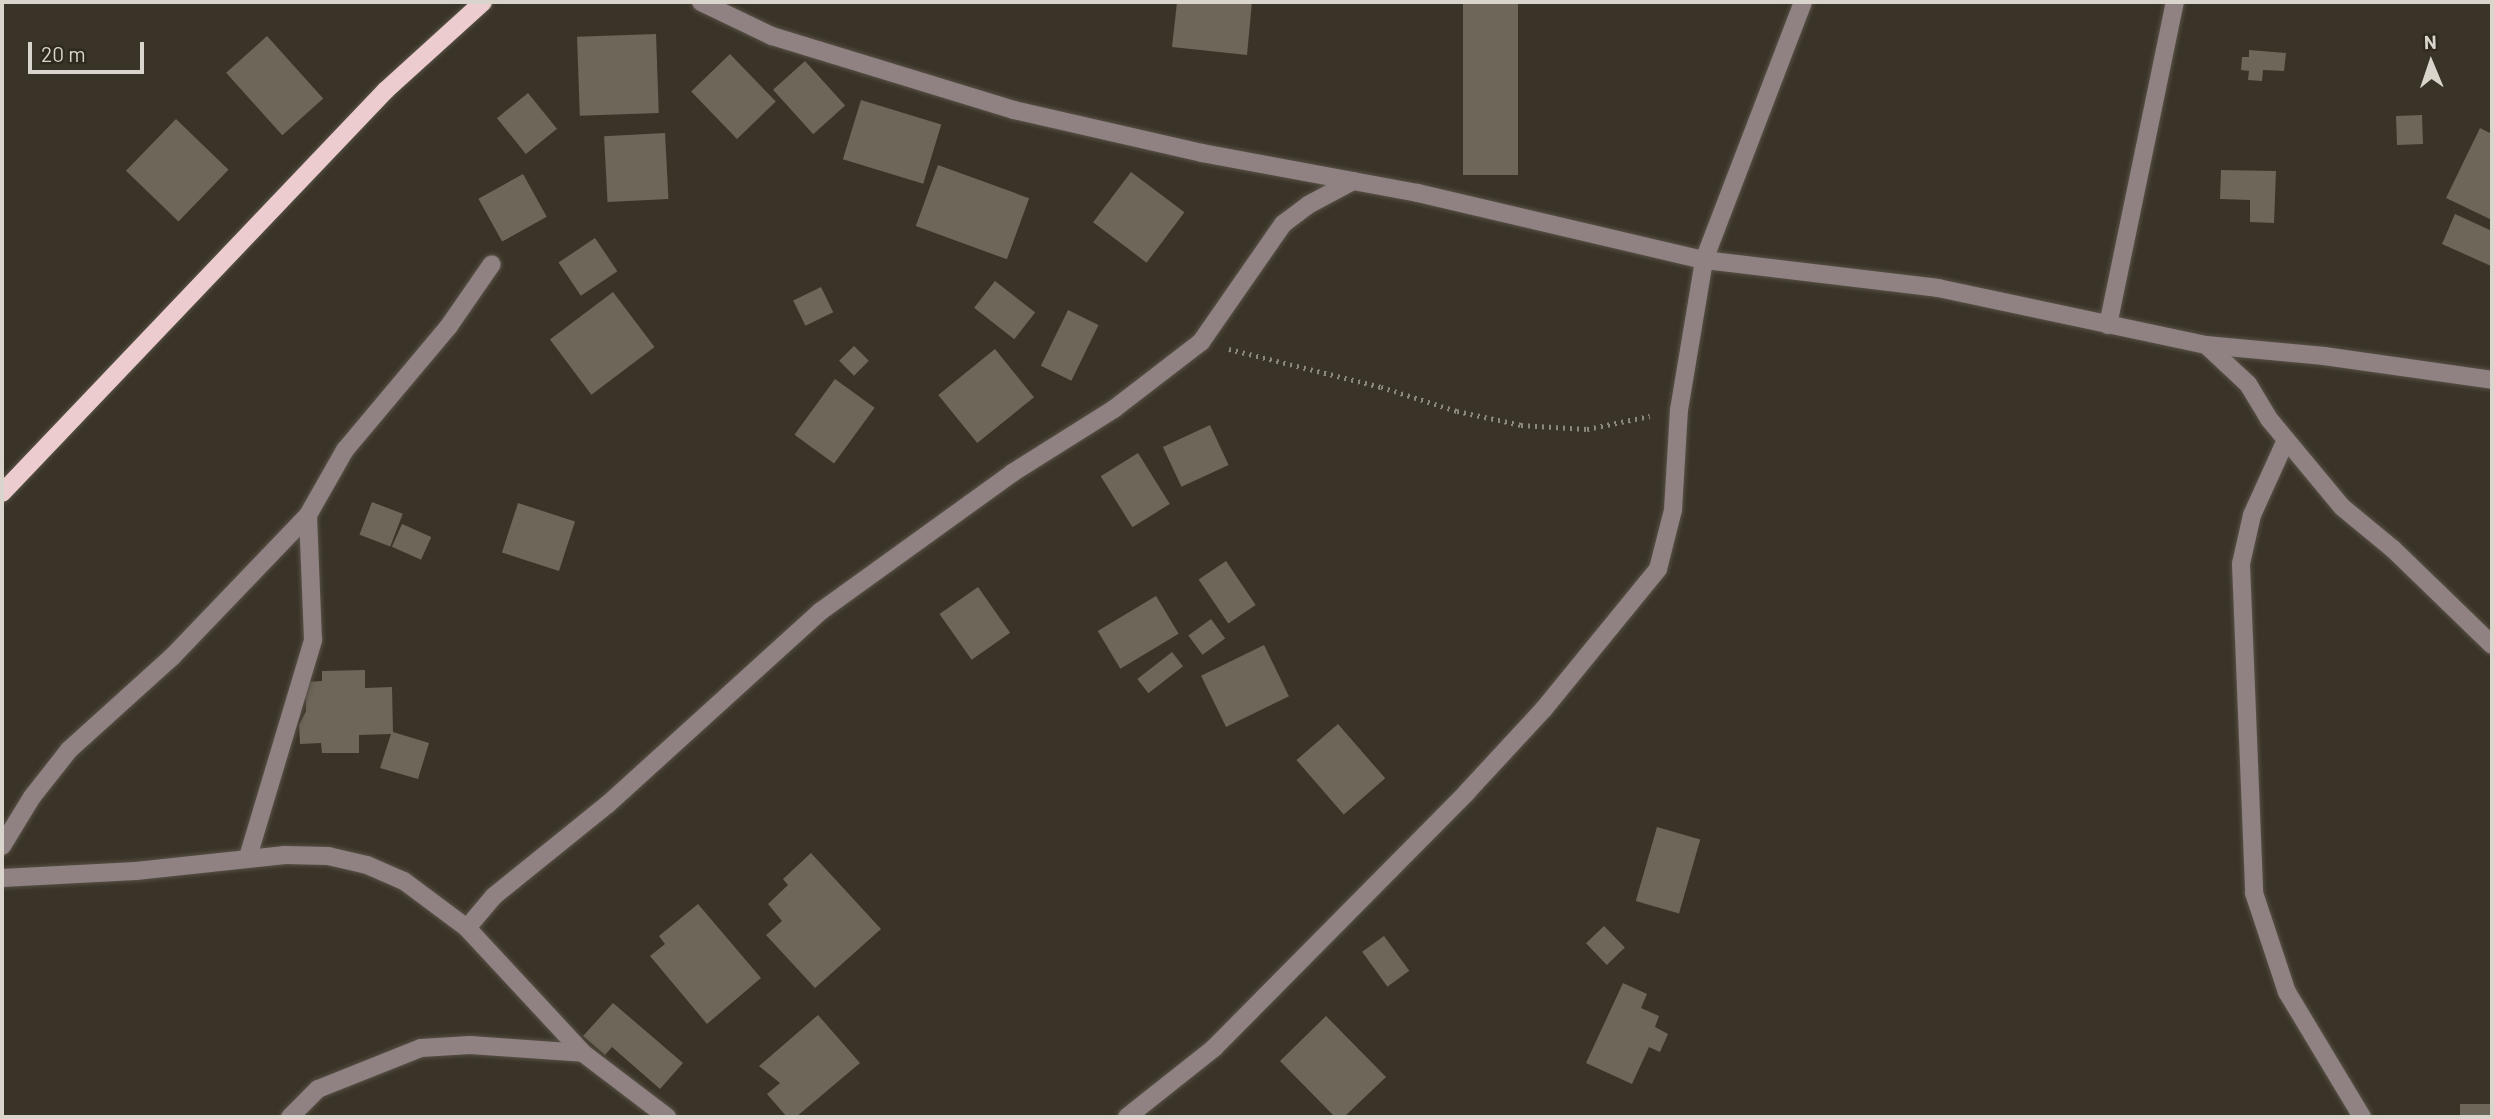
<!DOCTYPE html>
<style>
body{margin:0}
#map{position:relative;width:2494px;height:1119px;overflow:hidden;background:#3a3428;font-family:Barlow,sans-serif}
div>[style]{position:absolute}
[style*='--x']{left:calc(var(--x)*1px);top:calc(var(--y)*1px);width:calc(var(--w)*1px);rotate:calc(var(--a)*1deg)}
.building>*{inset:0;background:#6d6659;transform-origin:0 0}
.path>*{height:4.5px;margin-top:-2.25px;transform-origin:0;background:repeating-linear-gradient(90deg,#8d887e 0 2px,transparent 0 7px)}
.roads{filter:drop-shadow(0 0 2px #575146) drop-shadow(0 0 2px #575146)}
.minor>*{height:18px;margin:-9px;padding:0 9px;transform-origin:9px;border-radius:9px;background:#908182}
.major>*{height:18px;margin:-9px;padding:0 9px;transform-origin:9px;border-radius:9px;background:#ecccce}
span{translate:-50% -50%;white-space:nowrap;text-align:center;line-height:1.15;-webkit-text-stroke:6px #302a1e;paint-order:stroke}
.frame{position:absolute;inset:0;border:4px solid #d9d5cd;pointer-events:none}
.north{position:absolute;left:2396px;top:28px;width:70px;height:70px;-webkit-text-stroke:5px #302a1e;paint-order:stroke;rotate:358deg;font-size:19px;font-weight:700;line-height:28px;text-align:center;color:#d9d5cd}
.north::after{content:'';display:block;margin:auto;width:24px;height:32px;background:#d9d5cd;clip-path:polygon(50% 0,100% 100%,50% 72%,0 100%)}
.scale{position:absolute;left:28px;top:42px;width:116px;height:32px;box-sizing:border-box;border:4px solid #d9d5cd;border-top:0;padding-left:9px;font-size:21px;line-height:24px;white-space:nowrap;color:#d9d5cd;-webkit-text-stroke:5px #302a1e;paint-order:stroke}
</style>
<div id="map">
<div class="building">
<div style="clip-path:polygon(1177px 2px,1252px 2px,1247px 55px,1172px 47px)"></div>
<div style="left:1463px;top:2px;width:55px;height:173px"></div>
<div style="left:656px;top:34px;width:79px;height:79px;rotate:88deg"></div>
<div style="left:267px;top:36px;width:84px;height:55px;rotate:48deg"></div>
<div style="clip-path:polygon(2249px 50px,2286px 53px,2284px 71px,2263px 70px,2262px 81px,2248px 80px,2249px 71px,2241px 70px,2242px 57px,2249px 57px)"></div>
<div style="left:730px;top:54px;width:66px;height:54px;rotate:46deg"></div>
<div style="left:805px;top:61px;width:60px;height:43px;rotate:48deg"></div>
<div style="left:528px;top:93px;width:46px;height:40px;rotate:51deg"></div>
<div style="left:861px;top:100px;width:84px;height:62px;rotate:17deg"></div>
<div style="left:2422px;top:115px;width:29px;height:26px;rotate:88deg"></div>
<div style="left:176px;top:119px;width:73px;height:72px;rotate:44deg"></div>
<div style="clip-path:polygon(2480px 128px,2492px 134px,2492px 220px,2446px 198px)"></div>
<div style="left:665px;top:133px;width:66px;height:61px;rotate:87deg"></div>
<div style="left:938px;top:165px;width:97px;height:65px;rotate:20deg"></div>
<div style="clip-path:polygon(2221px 170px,2276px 171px,2274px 223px,2250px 222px,2250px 200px,2220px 199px)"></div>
<div style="left:1131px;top:172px;width:67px;height:63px;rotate:37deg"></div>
<div style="left:523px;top:174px;width:49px;height:51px;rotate:61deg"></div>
<div style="clip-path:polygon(2455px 214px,2492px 231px,2491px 266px,2442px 244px)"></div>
<div style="left:595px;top:238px;width:40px;height:44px;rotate:56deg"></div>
<div style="left:995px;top:281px;width:51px;height:34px;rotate:38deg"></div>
<div style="left:821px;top:287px;width:28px;height:31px;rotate:64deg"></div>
<div style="left:613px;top:292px;width:69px;height:79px;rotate:53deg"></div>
<div style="left:1068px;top:310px;width:34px;height:62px;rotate:26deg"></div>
<div style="left:854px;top:346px;width:21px;height:21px;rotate:45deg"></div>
<div style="left:995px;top:349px;width:62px;height:73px;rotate:51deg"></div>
<div style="left:835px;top:379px;width:49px;height:69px;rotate:36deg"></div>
<div style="left:1210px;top:425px;width:44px;height:52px;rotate:65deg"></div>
<div style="left:1138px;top:453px;width:60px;height:44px;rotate:58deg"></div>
<div style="left:372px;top:502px;width:33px;height:35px;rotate:21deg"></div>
<div style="left:518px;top:503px;width:60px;height:52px;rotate:18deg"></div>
<div style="left:402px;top:524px;width:32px;height:25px;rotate:24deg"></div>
<div style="left:1226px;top:561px;width:53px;height:33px;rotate:56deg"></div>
<div style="left:978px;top:587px;width:56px;height:47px;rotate:55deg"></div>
<div style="left:1156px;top:596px;width:44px;height:68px;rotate:59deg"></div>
<div style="left:1211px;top:619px;width:24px;height:28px;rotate:54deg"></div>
<div style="left:1264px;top:645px;width:57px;height:70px;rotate:64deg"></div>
<div style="left:1172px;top:652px;width:18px;height:44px;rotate:52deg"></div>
<div style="clip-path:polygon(365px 670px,365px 688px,392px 687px,393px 732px,429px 743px,418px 779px,380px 768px,391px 734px,359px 735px,359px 753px,322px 753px,321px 743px,300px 744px,299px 725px,306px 711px,305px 682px,322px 681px,322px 671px)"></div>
<div style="left:1338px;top:724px;width:72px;height:55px;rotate:49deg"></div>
<div style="left:1657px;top:827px;width:45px;height:77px;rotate:16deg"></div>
<div style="clip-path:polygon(811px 853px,881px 929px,815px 988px,766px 935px,782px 921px,768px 904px,788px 885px,783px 879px)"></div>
<div style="clip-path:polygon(698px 904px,761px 978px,707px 1024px,650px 956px,665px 944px,659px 936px)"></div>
<div style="left:1604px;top:926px;width:30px;height:25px;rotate:46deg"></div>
<div style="left:1384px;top:936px;width:43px;height:27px;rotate:54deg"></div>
<div style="clip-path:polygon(1623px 983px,1647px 994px,1641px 1008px,1659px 1016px,1655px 1027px,1668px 1034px,1660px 1052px,1649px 1047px,1632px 1084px,1586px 1063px)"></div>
<div style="clip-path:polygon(613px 1003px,683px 1063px,660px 1089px,612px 1047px,605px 1055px,583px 1036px)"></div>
<div style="clip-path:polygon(818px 1015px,860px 1063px,796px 1117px,787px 1117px,767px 1094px,780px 1083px,759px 1066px)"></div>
<div style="clip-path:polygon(1326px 1016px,1386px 1077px,1344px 1117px,1335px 1117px,1280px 1061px)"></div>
<div style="left:2460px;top:1104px;width:32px;height:13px"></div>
</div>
<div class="path">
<div style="--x:1229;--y:349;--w:157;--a:14"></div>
<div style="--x:1381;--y:387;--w:80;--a:17.5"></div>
<div style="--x:1457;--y:411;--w:66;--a:12.3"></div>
<div style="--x:1521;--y:425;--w:66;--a:3.5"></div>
<div style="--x:1587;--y:429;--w:64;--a:-11.7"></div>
</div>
<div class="roads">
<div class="minor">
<div style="--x:701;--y:2;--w:79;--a:25.6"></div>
<div style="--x:772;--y:36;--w:253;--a:17"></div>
<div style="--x:1014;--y:110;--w:193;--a:12.9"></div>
<div style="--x:1202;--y:153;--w:220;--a:10.5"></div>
<div style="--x:1418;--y:193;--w:294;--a:13.2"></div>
<div style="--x:1704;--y:260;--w:236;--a:6.8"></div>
<div style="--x:1938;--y:288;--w:274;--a:12"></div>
<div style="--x:2206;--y:345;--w:119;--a:5.3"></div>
<div style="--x:2324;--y:356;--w:170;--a:8.1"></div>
<div style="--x:2108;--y:325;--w:330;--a:-78.3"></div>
<div style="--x:2206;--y:345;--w:57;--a:42.9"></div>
<div style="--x:2248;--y:384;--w:41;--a:59"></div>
<div style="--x:2269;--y:419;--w:114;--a:50.3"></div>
<div style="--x:2342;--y:507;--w:66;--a:39.5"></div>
<div style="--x:2393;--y:549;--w:138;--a:44.1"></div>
<div style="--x:2286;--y:440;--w:82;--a:114.4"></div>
<div style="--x:2252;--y:515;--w:50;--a:102.7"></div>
<div style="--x:2241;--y:564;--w:329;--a:87.7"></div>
<div style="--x:2254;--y:893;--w:104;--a:71.6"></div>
<div style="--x:2287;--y:992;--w:146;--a:59"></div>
<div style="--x:2;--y:846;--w:57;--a:-58.5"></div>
<div style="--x:32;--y:797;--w:60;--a:-51.8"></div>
<div style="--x:69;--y:750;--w:139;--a:-42.1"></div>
<div style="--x:172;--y:657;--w:197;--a:-46.2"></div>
<div style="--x:248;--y:857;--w:227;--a:-73.3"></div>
<div style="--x:313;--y:640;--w:125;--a:-92.3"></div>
<div style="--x:308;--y:515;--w:75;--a:-60.4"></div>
<div style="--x:345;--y:450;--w:162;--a:-50"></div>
<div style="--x:449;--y:326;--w:75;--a:-55.3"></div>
<div style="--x:2;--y:878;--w:134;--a:-3"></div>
<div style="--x:136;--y:871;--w:150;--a:-6.1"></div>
<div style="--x:285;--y:855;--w:43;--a:1.3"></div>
<div style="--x:328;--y:856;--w:40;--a:13"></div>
<div style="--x:367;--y:865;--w:40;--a:23.4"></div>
<div style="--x:404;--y:881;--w:79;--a:36.7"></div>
<div style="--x:467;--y:928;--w:171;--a:47.1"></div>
<div style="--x:583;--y:1053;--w:106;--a:37.3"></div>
<div style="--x:467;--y:928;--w:42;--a:-49.8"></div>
<div style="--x:494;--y:896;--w:146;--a:-38.9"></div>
<div style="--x:608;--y:804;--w:287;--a:-42.2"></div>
<div style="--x:821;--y:611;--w:236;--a:-35.8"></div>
<div style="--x:1012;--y:473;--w:120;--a:-32.1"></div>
<div style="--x:1114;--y:409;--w:110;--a:-37.6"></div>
<div style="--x:1201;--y:342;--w:144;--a:-55.2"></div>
<div style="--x:1283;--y:224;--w:31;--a:-37"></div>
<div style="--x:1308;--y:205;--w:51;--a:-28.1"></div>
<div style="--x:290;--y:1117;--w:40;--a:-45"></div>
<div style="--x:318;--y:1089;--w:111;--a:-21.7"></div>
<div style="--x:421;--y:1048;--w:49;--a:-3.5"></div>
<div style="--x:470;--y:1045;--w:113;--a:4"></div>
<div style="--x:1127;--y:1117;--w:111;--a:-38.4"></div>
<div style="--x:1214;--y:1048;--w:360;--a:-45.3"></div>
<div style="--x:1467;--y:792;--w:112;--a:-47.2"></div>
<div style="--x:1543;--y:710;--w:182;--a:-50.8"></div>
<div style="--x:1658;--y:569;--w:61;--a:-75.7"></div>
<div style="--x:1673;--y:510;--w:100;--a:-86.6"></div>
<div style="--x:1679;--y:410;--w:152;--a:-80.5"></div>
<div style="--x:1704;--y:260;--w:276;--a:-69"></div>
</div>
<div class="major">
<div style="--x:2;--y:493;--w:557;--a:-46.38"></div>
<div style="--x:386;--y:90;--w:131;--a:-42.2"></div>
</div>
</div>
<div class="frame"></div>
<div class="north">N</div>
<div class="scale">20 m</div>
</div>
